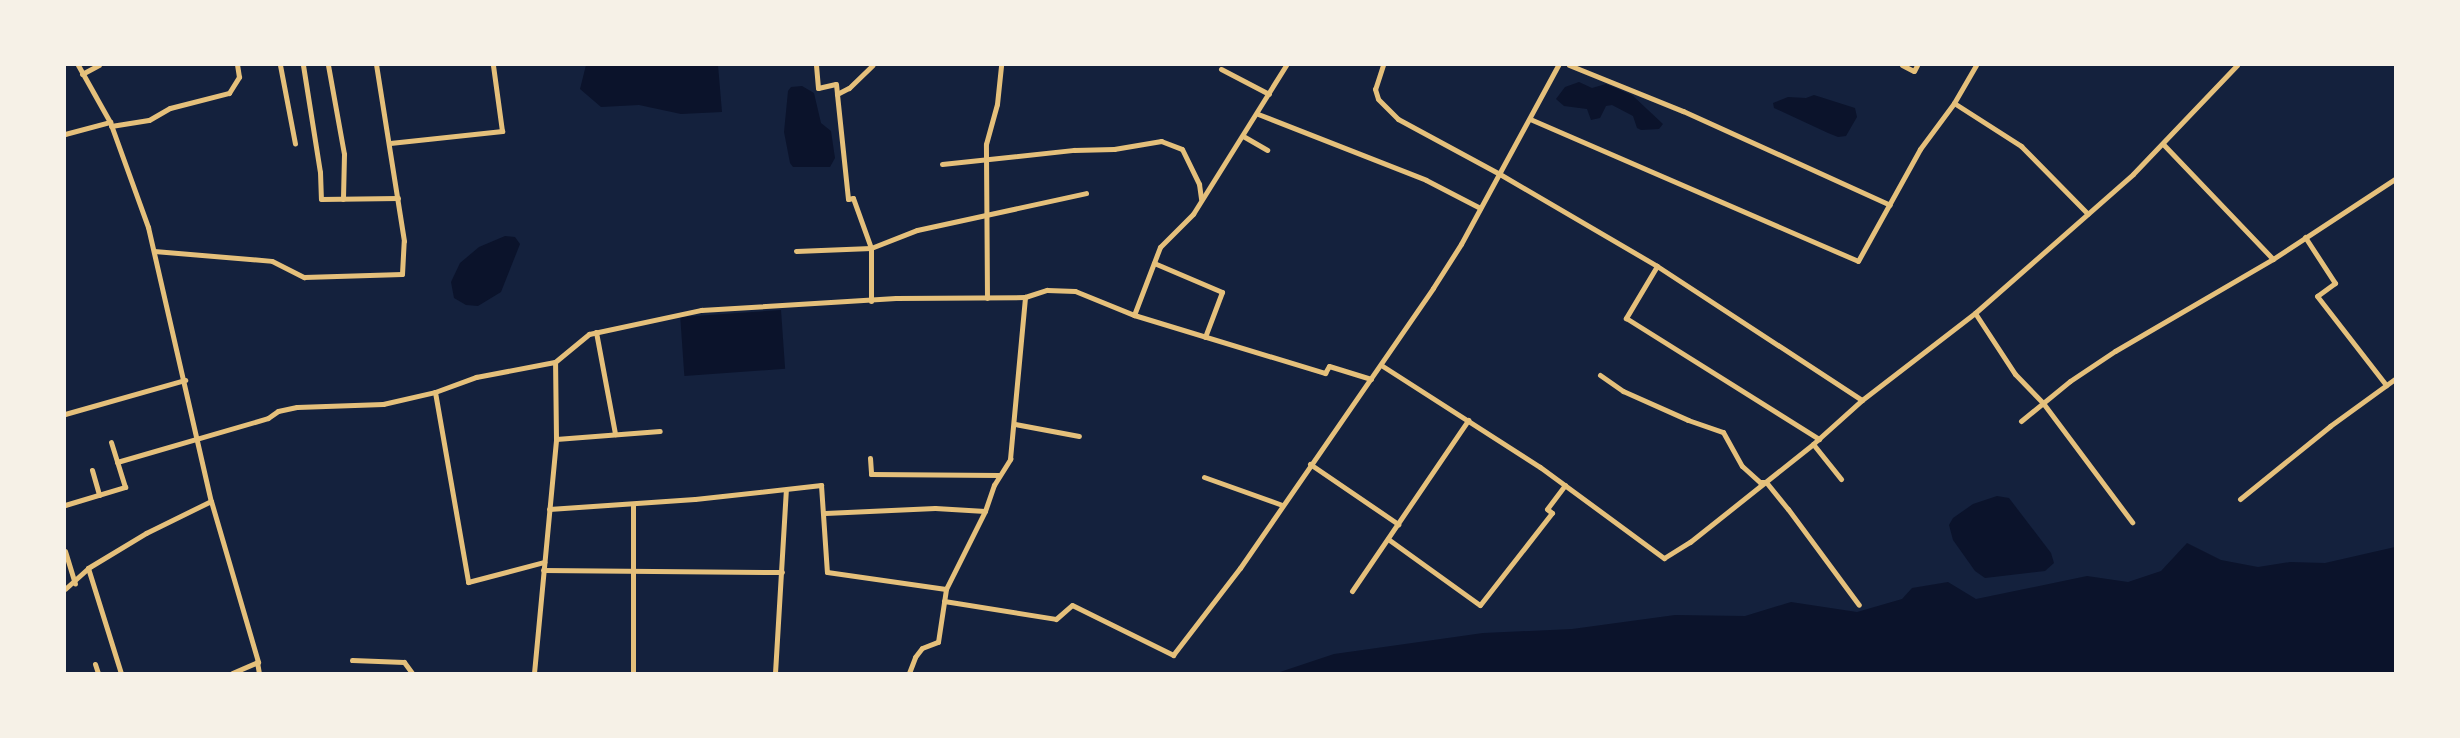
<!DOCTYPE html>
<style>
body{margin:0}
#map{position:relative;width:2460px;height:738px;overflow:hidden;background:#14213d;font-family:"Zilla Slab",serif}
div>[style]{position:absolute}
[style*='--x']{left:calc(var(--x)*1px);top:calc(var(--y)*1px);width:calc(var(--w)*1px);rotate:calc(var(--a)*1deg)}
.water>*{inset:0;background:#0b132b;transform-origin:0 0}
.minor>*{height:5px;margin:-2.5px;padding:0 2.5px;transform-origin:2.5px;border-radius:2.5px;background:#e5c07b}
span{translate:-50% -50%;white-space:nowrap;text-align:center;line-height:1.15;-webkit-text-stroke:7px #f6f1e7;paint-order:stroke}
.frame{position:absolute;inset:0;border:66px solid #f6f1e7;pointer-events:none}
</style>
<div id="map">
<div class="water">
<div style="clip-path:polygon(586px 65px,718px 65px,722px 112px,681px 114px,639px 105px,601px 107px,580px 89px)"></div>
<div style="clip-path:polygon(1579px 82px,1592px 88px,1606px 84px,1632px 95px,1663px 124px,1659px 129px,1641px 130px,1637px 128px,1633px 116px,1612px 105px,1606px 106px,1600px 118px,1591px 120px,1587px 109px,1564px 106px,1556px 99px,1565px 87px)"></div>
<div style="clip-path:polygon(802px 86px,814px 93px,821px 123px,831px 131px,835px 158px,830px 167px,793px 167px,790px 163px,784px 132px,788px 91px,791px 87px)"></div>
<div style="clip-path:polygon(1814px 95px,1855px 108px,1857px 117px,1846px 136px,1838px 137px,1828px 133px,1774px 108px,1773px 103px,1788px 97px,1806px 98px)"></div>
<div style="clip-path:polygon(505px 236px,515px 237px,520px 244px,501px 292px,478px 306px,466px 305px,454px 298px,451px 282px,460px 263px,479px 247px)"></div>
<div style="left:781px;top:310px;width:59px;height:101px;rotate:86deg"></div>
<div style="clip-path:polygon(1997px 496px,2009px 498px,2051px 553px,2054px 563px,2045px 571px,1985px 578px,1975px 571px,1953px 540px,1949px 525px,1953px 518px,1973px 504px)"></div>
<div style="clip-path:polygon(2187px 543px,2221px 560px,2258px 567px,2290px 562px,2325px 563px,2395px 547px,2395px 673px,1277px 673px,1334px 654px,1483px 633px,1572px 629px,1675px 615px,1745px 616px,1791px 602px,1857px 612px,1902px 599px,1912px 588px,1948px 582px,1976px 599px,2087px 576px,2128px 582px,2161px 571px)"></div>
</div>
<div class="minor">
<div style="--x:78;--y:65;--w:65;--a:60.7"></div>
<div style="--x:110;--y:122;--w:112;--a:70.1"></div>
<div style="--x:148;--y:227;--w:281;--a:77.1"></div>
<div style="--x:211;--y:501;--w:168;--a:73.7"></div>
<div style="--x:258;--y:662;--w:28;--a:157"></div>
<div style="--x:280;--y:65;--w:80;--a:79.2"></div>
<div style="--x:303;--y:65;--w:108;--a:81"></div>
<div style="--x:320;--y:172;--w:27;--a:88"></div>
<div style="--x:321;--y:199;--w:77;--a:-0.7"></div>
<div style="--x:328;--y:65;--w:90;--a:79.8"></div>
<div style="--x:344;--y:154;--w:45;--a:91.3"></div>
<div style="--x:816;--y:65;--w:23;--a:85"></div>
<div style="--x:818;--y:88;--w:18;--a:-13"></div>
<div style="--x:836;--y:84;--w:10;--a:84"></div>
<div style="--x:1383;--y:65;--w:25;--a:108"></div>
<div style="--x:1375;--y:89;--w:10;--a:73"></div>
<div style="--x:1378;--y:99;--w:28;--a:45"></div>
<div style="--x:1398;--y:119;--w:114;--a:28.4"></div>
<div style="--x:1498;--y:173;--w:184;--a:30.3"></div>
<div style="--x:1657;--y:266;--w:245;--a:33.2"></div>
<div style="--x:1569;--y:65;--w:123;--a:22"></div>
<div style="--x:1683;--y:111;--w:227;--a:24.4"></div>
<div style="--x:1902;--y:65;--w:13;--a:27"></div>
<div style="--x:1914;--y:71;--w:7;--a:-63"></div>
<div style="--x:1221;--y:69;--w:54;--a:27.5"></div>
<div style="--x:82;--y:74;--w:19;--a:-28"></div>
<div style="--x:1954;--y:103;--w:44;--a:-59.9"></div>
<div style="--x:1258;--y:114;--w:180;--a:21.4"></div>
<div style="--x:1426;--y:180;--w:61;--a:27.4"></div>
<div style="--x:1530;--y:119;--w:357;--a:23.4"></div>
<div style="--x:1858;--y:261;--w:128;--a:-61"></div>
<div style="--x:1920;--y:149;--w:57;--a:-53.5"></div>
<div style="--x:1954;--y:103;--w:80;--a:32.7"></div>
<div style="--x:2021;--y:146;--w:95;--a:45.4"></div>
<div style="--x:111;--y:126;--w:38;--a:-9"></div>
<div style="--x:149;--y:120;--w:24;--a:-30"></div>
<div style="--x:170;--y:108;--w:61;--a:-14.3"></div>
<div style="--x:229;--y:93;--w:19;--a:-58"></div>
<div style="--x:239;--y:77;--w:12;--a:-99"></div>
<div style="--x:65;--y:134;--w:47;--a:-14.9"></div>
<div style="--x:1243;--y:136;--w:28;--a:30"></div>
<div style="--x:390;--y:143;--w:113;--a:-6.1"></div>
<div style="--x:502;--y:131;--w:67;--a:-97.8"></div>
<div style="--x:2163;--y:144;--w:159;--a:46.3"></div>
<div style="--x:942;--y:164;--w:133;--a:-6.1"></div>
<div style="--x:1074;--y:150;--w:40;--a:-1.4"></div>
<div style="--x:1114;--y:149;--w:48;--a:-9.7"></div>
<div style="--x:1161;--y:141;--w:22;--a:21"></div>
<div style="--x:1182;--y:149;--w:39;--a:64"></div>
<div style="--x:1199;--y:184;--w:15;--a:82"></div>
<div style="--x:2305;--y:237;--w:55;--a:56.9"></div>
<div style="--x:2335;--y:283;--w:22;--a:144"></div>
<div style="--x:2317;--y:296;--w:113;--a:52.2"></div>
<div style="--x:154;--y:251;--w:118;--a:4.8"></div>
<div style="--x:272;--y:261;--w:36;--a:27"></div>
<div style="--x:304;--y:277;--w:98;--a:-1.8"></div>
<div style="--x:402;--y:274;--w:33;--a:-87"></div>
<div style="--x:404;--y:241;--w:178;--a:-99"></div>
<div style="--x:796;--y:251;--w:75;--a:-2.3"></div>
<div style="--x:871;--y:248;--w:49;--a:-21.4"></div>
<div style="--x:917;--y:230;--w:173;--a:-12.3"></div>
<div style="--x:1154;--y:263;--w:74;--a:23.1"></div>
<div style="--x:1222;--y:292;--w:48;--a:110.7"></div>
<div style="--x:1657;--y:266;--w:61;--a:120.8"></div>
<div style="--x:1626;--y:318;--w:228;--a:32.1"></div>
<div style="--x:987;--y:298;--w:154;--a:-90.4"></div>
<div style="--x:986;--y:144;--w:41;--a:-74.6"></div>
<div style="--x:997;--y:104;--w:39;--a:-84"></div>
<div style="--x:871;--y:301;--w:53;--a:-90"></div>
<div style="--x:871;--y:248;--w:53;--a:-109.8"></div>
<div style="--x:853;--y:198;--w:5;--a:169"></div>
<div style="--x:848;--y:199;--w:106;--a:-96"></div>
<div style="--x:837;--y:94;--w:13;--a:-27"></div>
<div style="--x:849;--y:88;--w:33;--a:-44"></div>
<div style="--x:1975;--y:313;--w:73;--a:56.7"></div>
<div style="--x:2015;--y:374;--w:40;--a:46"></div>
<div style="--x:2043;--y:403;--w:149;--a:53.2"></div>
<div style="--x:1134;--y:315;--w:73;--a:-69.1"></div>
<div style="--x:1160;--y:247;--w:47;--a:-45"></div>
<div style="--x:1193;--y:214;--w:176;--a:-58"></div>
<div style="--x:596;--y:332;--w:104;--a:79.4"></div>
<div style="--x:1381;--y:365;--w:189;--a:32.7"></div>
<div style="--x:1540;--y:467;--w:154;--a:36.3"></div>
<div style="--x:1664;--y:558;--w:31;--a:-32"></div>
<div style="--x:1690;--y:542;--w:157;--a:-38.5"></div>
<div style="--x:1813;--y:444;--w:66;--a:-41.9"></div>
<div style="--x:1862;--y:400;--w:143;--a:-37.6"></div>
<div style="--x:1975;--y:313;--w:210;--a:-41.3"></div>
<div style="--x:2133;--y:174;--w:151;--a:-46.3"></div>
<div style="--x:1600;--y:375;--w:28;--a:35"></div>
<div style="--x:1623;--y:391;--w:71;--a:24"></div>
<div style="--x:1688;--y:420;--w:37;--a:19"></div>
<div style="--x:1723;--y:432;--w:39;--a:61"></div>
<div style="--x:1742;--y:466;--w:24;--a:42"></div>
<div style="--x:1760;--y:482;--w:6;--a:0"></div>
<div style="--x:1766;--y:482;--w:35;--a:51"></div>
<div style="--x:1788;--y:509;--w:119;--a:53.5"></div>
<div style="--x:435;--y:392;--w:193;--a:80.1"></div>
<div style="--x:468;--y:582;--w:79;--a:-14.7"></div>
<div style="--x:65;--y:414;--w:125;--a:-15.8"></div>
<div style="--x:2021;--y:421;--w:63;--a:-39.2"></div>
<div style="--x:2070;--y:381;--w:54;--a:-33.7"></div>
<div style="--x:2115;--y:351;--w:183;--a:-30.2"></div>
<div style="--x:2273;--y:259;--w:146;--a:-33.3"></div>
<div style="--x:1015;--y:424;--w:65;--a:10.6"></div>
<div style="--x:556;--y:439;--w:104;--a:-4.4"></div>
<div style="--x:1813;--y:444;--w:45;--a:51.3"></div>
<div style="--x:870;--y:458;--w:16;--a:86"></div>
<div style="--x:871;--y:474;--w:128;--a:0.4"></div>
<div style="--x:117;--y:462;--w:157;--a:-16.2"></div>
<div style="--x:268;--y:418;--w:12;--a:-35"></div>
<div style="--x:278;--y:411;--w:19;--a:-12"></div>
<div style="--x:297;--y:407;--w:86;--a:-2"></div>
<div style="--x:383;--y:404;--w:53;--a:-13"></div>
<div style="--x:435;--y:392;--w:44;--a:-20.1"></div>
<div style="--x:476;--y:377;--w:80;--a:-10.8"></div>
<div style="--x:555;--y:362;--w:44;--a:-39.5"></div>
<div style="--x:589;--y:334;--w:115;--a:-12.1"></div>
<div style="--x:701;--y:310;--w:195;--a:-3.5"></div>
<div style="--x:896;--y:298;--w:129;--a:-0.4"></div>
<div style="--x:1025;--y:297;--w:23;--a:-18"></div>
<div style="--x:1047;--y:290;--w:28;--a:2"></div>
<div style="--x:1075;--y:291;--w:64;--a:22.1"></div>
<div style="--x:1134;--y:315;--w:200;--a:16.9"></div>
<div style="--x:1325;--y:373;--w:8;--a:-60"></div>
<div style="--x:1329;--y:366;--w:44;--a:17.2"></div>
<div style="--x:1310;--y:464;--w:107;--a:34.3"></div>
<div style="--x:92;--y:470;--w:26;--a:74"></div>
<div style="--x:1204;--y:477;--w:83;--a:19.7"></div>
<div style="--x:2240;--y:499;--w:116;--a:-39"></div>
<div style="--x:2330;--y:426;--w:80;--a:-35.9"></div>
<div style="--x:633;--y:504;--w:169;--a:90"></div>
<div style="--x:65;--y:505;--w:63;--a:-16.7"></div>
<div style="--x:125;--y:487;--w:47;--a:-107.3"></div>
<div style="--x:549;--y:509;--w:146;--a:-3.9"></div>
<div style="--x:695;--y:499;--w:127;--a:-6.3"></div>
<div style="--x:821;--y:485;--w:87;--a:86.1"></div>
<div style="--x:827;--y:572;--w:120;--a:8.1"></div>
<div style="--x:825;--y:513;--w:110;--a:-2.6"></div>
<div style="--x:935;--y:508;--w:50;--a:3.4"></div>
<div style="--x:1388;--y:539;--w:113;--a:35.7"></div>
<div style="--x:1480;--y:605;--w:117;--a:-52"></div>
<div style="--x:1552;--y:513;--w:6;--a:-141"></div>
<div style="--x:1547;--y:509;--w:30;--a:-53"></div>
<div style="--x:65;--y:551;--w:34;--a:73"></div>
<div style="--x:88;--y:568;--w:110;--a:72.6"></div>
<div style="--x:543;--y:570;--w:239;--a:0.5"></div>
<div style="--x:65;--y:589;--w:31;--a:-42"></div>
<div style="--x:88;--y:568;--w:68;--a:-31.1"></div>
<div style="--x:146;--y:533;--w:72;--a:-26.2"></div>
<div style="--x:1352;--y:591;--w:207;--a:-55.8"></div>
<div style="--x:944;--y:601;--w:113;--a:9.1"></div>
<div style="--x:1056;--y:619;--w:21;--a:-41"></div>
<div style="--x:1072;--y:605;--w:113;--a:26.3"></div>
<div style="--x:1173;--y:655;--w:110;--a:-52.4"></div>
<div style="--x:1240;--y:568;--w:340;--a:-55.4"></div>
<div style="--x:1433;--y:288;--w:52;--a:-57.5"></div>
<div style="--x:1461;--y:244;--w:204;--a:-61.5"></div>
<div style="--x:352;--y:660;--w:52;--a:2.2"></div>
<div style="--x:404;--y:662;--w:14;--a:54"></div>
<div style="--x:257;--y:662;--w:11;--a:80"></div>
<div style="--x:95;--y:664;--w:9;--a:72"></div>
<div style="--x:534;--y:673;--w:235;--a:-84.6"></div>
<div style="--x:556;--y:439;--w:77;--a:-90.7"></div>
<div style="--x:775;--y:673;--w:183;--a:-86.6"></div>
<div style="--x:909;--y:673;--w:17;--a:-69"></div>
<div style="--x:915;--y:657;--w:11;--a:-52"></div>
<div style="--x:922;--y:648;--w:17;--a:-21"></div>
<div style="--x:938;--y:642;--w:54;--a:-81.4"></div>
<div style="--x:946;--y:589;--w:87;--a:-63.4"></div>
<div style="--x:985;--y:511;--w:28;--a:-71"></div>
<div style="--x:994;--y:485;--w:31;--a:-58"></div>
<div style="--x:1010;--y:459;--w:163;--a:-84.7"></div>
</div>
<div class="frame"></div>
</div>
